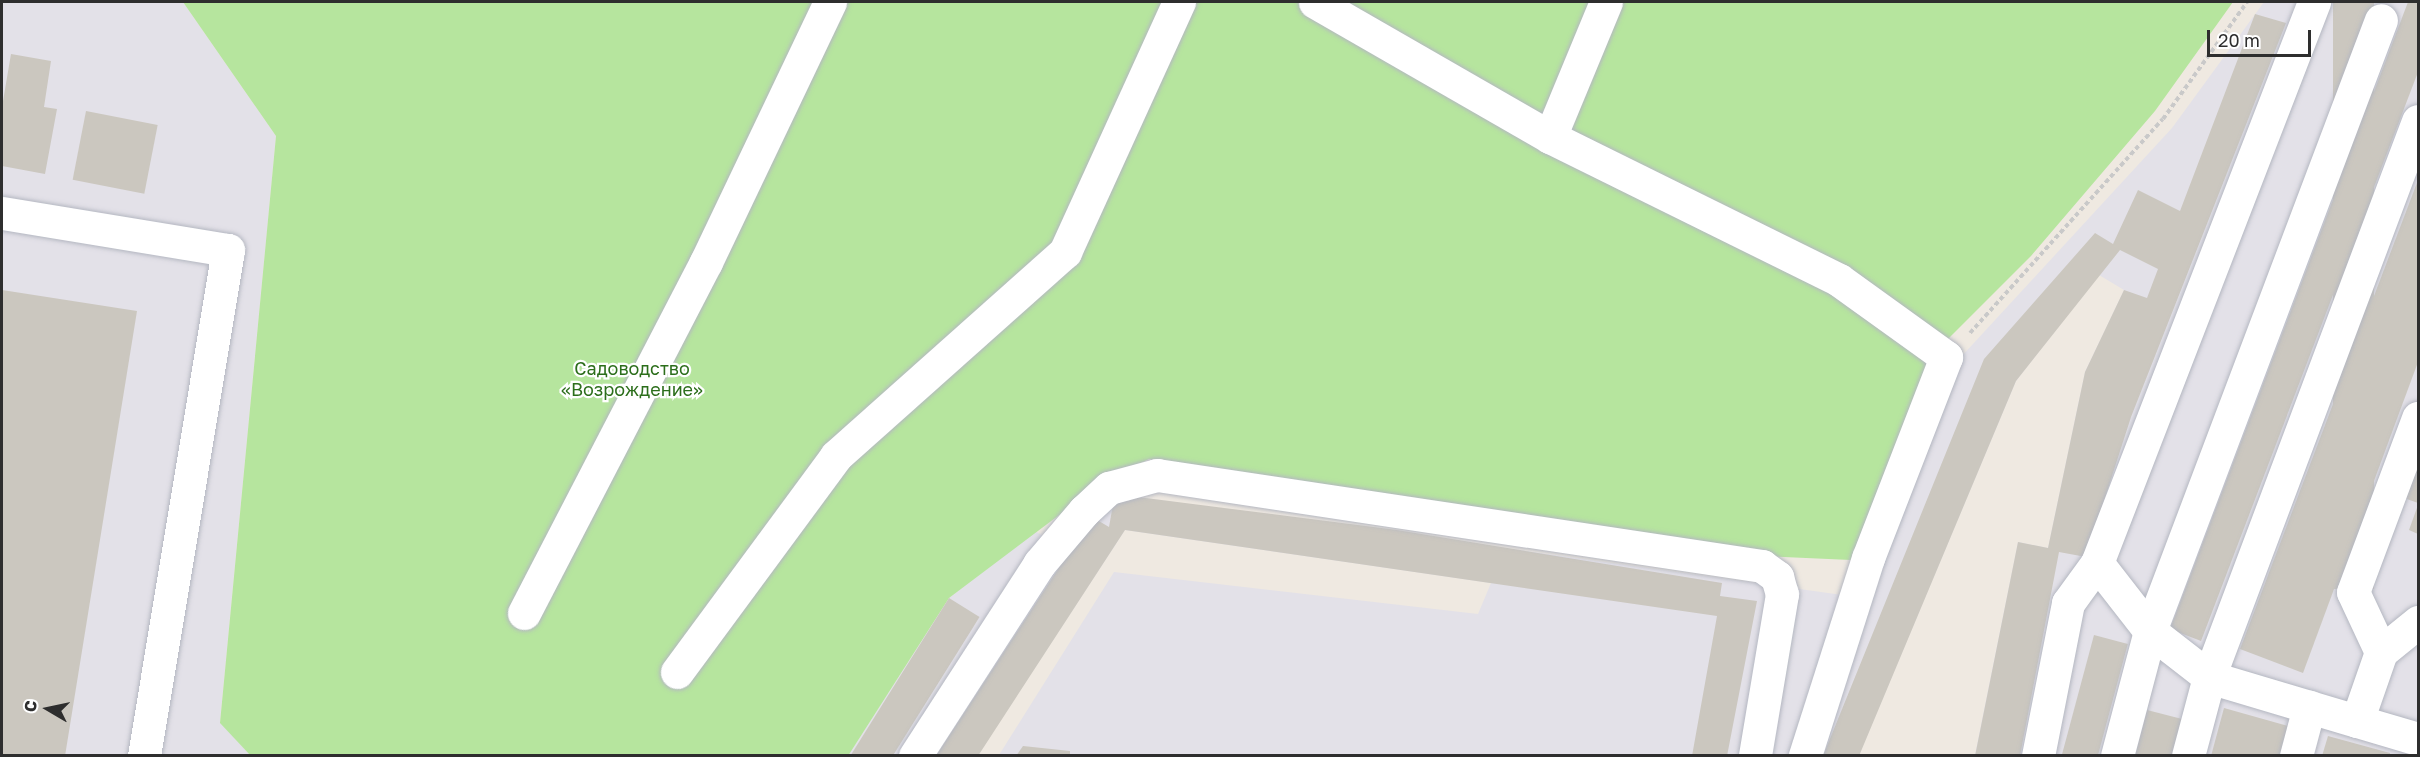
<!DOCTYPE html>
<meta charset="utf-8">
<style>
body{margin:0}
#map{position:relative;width:2420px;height:757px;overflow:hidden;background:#efe9e1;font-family:"Golos Text",sans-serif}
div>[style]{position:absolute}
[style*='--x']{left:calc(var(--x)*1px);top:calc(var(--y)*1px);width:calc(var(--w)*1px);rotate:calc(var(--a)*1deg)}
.industrial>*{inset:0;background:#e3e1e8}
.green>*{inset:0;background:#b6e59e}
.building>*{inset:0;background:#cbc7bf;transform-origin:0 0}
.path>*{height:4px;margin-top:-2px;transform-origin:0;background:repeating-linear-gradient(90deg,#c9c9c9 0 4.5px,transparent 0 7.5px)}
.roads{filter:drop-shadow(0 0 2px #b4b7c1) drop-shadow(0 0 2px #b4b7c1)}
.minor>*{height:33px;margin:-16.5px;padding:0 16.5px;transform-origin:16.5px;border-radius:16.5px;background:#fff}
span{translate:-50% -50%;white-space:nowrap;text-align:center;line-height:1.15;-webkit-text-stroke:4.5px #fff;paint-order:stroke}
.park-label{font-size:18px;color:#2c6e1b}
.frame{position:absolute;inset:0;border:3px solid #2e2e2e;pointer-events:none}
.north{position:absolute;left:18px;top:679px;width:60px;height:60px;-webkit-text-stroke:4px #fff;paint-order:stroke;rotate:279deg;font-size:16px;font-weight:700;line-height:24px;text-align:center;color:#2e2e2e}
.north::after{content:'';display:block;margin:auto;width:21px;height:27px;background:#2e2e2e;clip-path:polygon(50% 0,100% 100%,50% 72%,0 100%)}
.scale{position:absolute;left:2207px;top:30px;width:104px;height:27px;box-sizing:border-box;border:3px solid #2e2e2e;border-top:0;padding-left:8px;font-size:18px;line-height:21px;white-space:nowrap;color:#2e2e2e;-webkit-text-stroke:4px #fff;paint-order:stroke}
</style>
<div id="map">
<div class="industrial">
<div style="clip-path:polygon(2px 2px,183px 2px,276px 136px,220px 722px,250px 755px,2px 755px)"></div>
<div style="clip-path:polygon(2264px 2px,2418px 2px,2418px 755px,1975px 755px,2018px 542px,2048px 548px,2085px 372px,2124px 290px,2099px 275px,2016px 381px,1859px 755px,999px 755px,1114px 572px,1478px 614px,1491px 583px,1125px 530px,978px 755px,848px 756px,949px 598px,1035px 531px,1069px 552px,1114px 499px,1129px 501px,1130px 496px,1864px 598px,1949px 370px,2172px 128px)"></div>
</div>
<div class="green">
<div style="clip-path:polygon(183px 2px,2233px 2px,2155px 111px,2031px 256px,1936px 351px,1851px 560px,1762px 556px,1149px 459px,1103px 482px,949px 598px,848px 756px,250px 755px,220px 723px,276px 136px)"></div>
</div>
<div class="building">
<div style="left:2333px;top:2px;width:41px;height:587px"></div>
<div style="clip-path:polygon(2408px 2px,2418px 2px,2418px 72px,2201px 641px,2170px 629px)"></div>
<div style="clip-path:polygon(2255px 14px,2286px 23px,2131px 417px,2086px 557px,2059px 552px,2020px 756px,1975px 756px,2018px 542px,2048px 548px,2085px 372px,2124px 290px,2147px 298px,2158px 269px,2120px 250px,2016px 381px,1859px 756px,1823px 756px,1984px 359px,2095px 233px,2113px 244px,2138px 190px,2180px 211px)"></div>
<div style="clip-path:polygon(11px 54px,51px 61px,44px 107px,57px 109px,45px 174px,2px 166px,2px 107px)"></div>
<div style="left:86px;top:111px;width:73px;height:70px;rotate:11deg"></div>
<div style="clip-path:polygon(2418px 180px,2418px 362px,2303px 673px,2240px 649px)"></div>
<div style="clip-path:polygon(2px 290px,137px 311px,65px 756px,2px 756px)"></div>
<div style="clip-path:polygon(2418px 460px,2418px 503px,2404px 498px)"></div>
<div style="clip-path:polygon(1130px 496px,1397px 530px,1722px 583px,1720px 596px,1757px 601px,1727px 756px,1692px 756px,1717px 616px,1125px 530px,978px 756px,936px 756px,1092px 517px,1109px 527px,1114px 499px,1129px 501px)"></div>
<div style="clip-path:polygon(2418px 505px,2418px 534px,2409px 530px)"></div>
<div style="left:949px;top:598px;width:36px;height:188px;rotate:32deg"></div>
<div style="left:2094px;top:635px;width:35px;height:125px;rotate:15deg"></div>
<div style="clip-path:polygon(2224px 708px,2288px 726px,2280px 756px,2211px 756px)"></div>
<div style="clip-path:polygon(2147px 710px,2182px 719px,2172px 756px,2135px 756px)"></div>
<div style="clip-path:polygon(2328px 736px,2390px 753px,2390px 756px,2322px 756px)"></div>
<div style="clip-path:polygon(1023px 746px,1070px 751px,1070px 756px,1016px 756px)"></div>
</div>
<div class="path">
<div style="--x:1970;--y:333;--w:288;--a:-48"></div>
<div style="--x:2163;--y:119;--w:144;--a:-54.3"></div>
</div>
<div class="roads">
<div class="minor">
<div style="--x:1315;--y:2;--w:271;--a:29.9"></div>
<div style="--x:1550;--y:137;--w:322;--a:26.3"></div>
<div style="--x:1839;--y:280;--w:132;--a:35.7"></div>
<div style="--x:1946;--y:357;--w:216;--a:111.2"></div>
<div style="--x:1868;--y:558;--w:208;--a:107.7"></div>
<div style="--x:1550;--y:137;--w:146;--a:-67.5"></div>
<div style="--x:2;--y:213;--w:229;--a:9.3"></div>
<div style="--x:228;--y:250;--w:513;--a:99.43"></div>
<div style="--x:2097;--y:563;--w:86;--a:52.1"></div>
<div style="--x:2150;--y:631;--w:75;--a:37.9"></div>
<div style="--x:2209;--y:677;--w:154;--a:16.6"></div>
<div style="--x:2357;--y:721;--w:73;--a:-70.8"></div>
<div style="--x:2381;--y:652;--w:48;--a:-39"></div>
<div style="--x:524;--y:613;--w:395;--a:-62.6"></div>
<div style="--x:706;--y:262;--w:288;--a:-64.5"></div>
<div style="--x:2381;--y:652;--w:66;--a:-115"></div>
<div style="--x:2353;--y:592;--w:186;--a:-69.5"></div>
<div style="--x:677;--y:672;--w:268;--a:-53.6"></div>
<div style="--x:836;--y:456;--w:307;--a:-41.7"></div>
<div style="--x:1065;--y:252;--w:275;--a:-65.5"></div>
<div style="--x:2357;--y:721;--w:64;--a:16.4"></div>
<div style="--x:915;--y:756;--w:229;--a:-57.1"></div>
<div style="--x:1039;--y:564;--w:70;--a:-49.7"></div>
<div style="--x:1084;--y:511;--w:34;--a:-43"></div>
<div style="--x:1109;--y:488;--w:50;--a:-15.2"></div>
<div style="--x:1157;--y:475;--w:612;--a:8.55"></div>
<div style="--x:1762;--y:566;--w:19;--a:36"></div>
<div style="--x:1777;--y:577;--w:18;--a:74"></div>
<div style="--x:1782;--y:594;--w:164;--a:99.5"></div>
<div style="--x:2038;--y:756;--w:156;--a:-78.9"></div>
<div style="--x:2068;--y:603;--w:49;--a:-54.1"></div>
<div style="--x:2097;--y:563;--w:602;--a:-68.85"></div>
<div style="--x:2117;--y:756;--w:129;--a:-75.2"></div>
<div style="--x:2150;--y:631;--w:653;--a:-69.29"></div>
<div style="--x:2188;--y:756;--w:82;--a:-75.1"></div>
<div style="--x:2209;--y:677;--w:594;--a:-69.4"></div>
<div style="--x:2296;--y:756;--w:51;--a:-75.1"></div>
</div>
</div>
<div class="park-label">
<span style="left:632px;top:379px">Садоводство<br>«Возрождение»</span>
</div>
<div class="frame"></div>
<div class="north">С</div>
<div class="scale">20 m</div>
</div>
